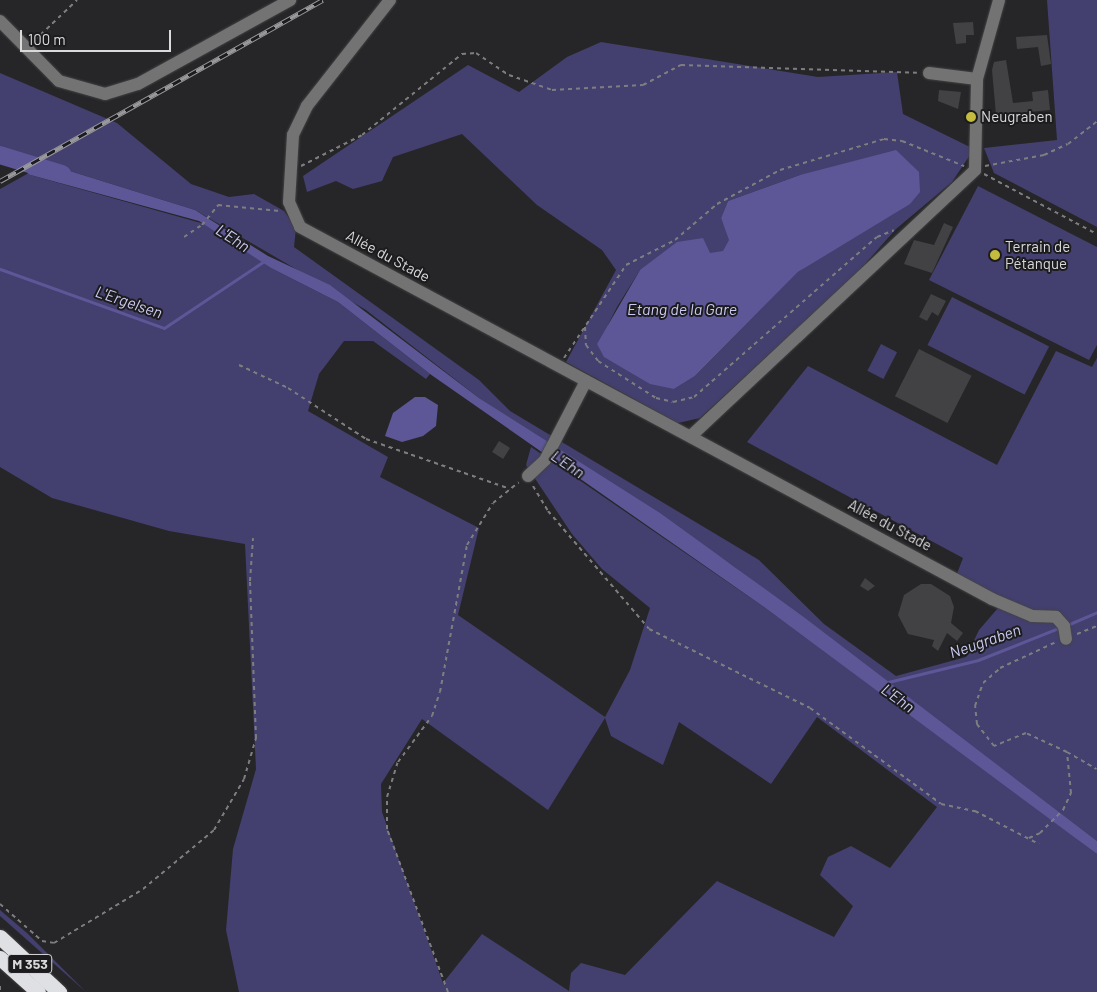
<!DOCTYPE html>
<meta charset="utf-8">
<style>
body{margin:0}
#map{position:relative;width:1097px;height:992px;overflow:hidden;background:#262628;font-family:Barlow,sans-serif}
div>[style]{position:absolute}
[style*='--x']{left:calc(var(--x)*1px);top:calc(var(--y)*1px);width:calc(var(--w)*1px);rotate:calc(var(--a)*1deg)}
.green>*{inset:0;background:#433f6f;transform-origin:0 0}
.water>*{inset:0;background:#5d5797}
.stream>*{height:3px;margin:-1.5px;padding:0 1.5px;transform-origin:1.5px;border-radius:1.5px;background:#5d5797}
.river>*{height:18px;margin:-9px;padding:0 9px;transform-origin:9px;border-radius:9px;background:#5d5797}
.building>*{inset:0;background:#424244;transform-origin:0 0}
.path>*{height:2px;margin-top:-1px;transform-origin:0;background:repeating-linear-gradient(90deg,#7e7e80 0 4px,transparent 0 8px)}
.roads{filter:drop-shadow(0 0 1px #434345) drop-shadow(0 0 1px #434345)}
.minor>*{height:12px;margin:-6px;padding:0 6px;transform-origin:6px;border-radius:6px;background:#737374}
.highway>*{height:15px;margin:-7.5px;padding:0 7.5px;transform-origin:7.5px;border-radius:7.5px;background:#dfe0e3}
.rail>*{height:5px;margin-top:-2.5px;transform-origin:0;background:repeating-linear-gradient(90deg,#1c1c1f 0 9px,#99999b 0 18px);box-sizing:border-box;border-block:1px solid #99999b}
.dots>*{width:14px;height:14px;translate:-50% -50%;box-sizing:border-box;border:2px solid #1c1c1f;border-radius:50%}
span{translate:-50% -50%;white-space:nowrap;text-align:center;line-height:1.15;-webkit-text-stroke:4px #1c1c1f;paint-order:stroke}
.shield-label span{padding:1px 4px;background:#1c1c1f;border:1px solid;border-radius:4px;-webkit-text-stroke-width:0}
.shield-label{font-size:14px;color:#dadadc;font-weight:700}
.poi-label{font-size:15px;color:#dadadc}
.left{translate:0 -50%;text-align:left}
.street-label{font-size:15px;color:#dadadc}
.water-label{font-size:16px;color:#cbcaf0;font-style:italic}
.scale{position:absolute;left:20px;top:30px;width:151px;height:22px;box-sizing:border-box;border:2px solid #dadadc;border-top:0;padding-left:6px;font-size:15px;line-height:18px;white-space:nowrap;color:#dadadc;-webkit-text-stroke:4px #1c1c1f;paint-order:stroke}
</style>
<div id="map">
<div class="green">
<div style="clip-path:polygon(1047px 0,1097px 0,1097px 227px,994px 173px,984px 148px,1057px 140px)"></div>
<div style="clip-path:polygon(evenodd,601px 42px,818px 77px,897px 72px,903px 114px,974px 149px,952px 182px,896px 229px,857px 273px,700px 418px,678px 423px,566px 362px,616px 270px,602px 250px,537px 205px,462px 134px,393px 157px,382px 181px,353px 189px,336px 181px,307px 192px,303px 176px,468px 65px,519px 92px,567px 57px,601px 42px,800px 175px,858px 232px,798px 272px,695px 376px,674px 389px,608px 325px,617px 307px,640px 270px,723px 252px,730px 240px,721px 218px,728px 201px,800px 175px)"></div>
<div style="clip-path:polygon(0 73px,117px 123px,191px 184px,229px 197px,254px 194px,284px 211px,296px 228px,294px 247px,479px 380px,510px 411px,759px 560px,824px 624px,896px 676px,966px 657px,979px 630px,998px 608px,953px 584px,963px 558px,747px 442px,808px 366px,997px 465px,1056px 351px,1092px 367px,1097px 358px,1097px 841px,732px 565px,479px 398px,366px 310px,195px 210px,44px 163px,0 157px)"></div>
<div style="clip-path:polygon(evenodd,27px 174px,208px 225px,271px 268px,338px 302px,430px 374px,426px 379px,373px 341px,344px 341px,319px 374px,308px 411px,388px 457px,380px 477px,479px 528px,458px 615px,605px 717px,630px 670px,650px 608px,602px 569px,572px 534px,526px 465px,531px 447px,764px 607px,1050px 818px,1097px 854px,1097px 992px,239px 992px,226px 930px,233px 849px,256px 769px,245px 544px,169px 531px,52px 498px,0 467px,0 189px,27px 174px,817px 717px,937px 807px,890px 868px,851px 846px,828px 857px,820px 875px,853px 906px,834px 937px,717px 881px,625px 975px,581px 963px,571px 973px,569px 991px,482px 934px,443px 983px,382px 812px,381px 784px,422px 719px,548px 810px,605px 718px,611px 736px,663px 765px,679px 722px,771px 784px,817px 717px)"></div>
<div style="clip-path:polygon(978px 186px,1097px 247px,1097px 345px,1089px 360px,929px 280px)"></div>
<div style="left:952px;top:297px;width:109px;height:54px;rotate:27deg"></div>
<div style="left:881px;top:344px;width:18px;height:30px;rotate:27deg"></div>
<div style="clip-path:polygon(0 910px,27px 933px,86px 992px,0 916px)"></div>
</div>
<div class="water">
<div style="clip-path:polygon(896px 150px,919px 172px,920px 192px,910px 204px,798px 272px,695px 376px,674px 389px,650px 384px,604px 357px,597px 344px,640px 270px,677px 242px,703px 238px,710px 253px,723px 251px,729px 240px,721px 218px,728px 201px,800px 175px)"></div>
<div style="clip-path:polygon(44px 163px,195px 210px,268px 256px,330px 285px,479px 398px,660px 513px,805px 618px,1097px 841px,1097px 854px,764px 607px,430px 374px,338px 302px,271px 268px,199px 221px,27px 174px)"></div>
<div style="clip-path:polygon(415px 397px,425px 397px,438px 405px,436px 426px,423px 436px,402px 442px,385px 436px,393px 413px)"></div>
</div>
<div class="stream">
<div style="--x:0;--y:269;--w:174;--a:19.8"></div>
<div style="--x:164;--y:328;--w:120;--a:-33.8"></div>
<div style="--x:1067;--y:625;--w:33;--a:-23"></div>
<div style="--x:884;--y:683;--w:97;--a:-13.7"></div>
<div style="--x:978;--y:660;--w:89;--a:-21.7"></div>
</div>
<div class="river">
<div style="--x:0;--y:155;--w:65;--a:17"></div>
</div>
<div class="building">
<div style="clip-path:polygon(973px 22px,974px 35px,966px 35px,966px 43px,956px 44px,953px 23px)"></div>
<div style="clip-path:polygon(1047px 35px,1051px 64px,1041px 66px,1038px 47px,1017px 49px,1016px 37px)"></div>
<div style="clip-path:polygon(1006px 60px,1013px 103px,1033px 101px,1032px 92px,1048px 90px,1050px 110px,996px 115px,992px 70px,994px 62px)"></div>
<div style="clip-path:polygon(939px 90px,961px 92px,958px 109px,938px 101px)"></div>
<div style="clip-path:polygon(944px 223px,953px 227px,932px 273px,904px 264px,914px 240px,934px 245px)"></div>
<div style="clip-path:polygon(931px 294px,946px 301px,938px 316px,932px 312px,927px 321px,919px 317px)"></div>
<div style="left:919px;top:349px;width:59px;height:53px;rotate:27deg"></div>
<div style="left:499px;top:441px;width:13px;height:13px;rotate:32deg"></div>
<div style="clip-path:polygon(865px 578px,875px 586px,868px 591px,860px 586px)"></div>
<div style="clip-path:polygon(921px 584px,931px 584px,950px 596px,954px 607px,951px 623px,963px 633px,957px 641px,947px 633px,938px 651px,932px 646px,934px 640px,908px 634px,898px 615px,904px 595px)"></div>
</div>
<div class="path">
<div style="--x:35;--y:40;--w:58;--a:-43.6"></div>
<div style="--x:301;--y:166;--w:68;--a:-26.9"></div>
<div style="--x:362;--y:135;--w:129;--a:-39"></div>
<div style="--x:462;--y:54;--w:14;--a:-4"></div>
<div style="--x:476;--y:53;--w:40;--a:34"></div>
<div style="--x:509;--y:75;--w:46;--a:19.2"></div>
<div style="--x:552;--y:90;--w:91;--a:-3.1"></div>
<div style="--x:643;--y:85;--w:43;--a:-27.8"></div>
<div style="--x:681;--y:65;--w:236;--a:1.9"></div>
<div style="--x:985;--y:166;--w:60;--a:-10.6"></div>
<div style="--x:1044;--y:155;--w:26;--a:-25"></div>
<div style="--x:1068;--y:144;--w:37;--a:-38"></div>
<div style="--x:984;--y:174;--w:128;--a:28"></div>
<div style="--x:184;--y:237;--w:22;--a:-34"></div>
<div style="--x:202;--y:225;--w:26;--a:-51"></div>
<div style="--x:218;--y:205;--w:62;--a:5.5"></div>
<div style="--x:585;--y:327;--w:18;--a:87"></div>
<div style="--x:586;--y:345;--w:20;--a:53"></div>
<div style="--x:598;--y:361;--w:69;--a:32.5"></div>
<div style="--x:656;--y:398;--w:17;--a:13"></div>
<div style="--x:673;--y:402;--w:22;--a:-13"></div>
<div style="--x:694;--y:397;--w:243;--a:-41.2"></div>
<div style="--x:877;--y:237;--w:18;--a:-22"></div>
<div style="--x:564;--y:358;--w:112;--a:-56.3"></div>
<div style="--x:626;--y:265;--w:55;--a:-27"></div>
<div style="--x:675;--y:240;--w:55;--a:-40.6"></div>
<div style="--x:717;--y:204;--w:72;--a:-28.4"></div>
<div style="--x:780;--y:170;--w:109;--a:-16.6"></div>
<div style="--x:884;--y:139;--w:18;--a:6"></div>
<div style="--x:902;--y:141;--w:67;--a:22"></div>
<div style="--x:239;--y:365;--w:54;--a:25.1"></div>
<div style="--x:288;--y:388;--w:93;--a:33.2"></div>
<div style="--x:366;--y:439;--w:152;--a:19.1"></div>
<div style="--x:533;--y:486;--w:29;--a:59"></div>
<div style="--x:548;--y:511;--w:155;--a:49.4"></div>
<div style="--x:649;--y:629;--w:179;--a:26.1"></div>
<div style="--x:810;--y:708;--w:162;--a:36.2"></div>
<div style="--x:941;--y:804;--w:35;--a:12"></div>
<div style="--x:975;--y:811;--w:72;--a:27.3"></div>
<div style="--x:1077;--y:634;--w:22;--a:-22"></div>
<div style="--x:1067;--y:752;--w:34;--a:30"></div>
<div style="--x:1029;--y:838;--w:12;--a:-24"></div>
<div style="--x:1040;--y:833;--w:33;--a:-45"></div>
<div style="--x:1063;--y:810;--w:19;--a:-65"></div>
<div style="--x:1071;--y:793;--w:41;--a:-95.6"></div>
<div style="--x:1067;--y:752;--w:45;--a:-155.1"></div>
<div style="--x:1026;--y:733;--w:35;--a:158"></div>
<div style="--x:994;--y:746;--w:28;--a:-128"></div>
<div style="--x:977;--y:724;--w:18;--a:-96"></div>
<div style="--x:975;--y:706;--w:24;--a:-71"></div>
<div style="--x:983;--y:683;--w:23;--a:-41"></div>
<div style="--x:1000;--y:668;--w:62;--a:-24.9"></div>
<div style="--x:0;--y:904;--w:56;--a:41.4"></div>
<div style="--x:42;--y:941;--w:12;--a:9"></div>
<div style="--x:54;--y:943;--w:104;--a:-31.2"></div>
<div style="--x:143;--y:889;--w:92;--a:-39.7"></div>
<div style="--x:214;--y:830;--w:59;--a:-59.5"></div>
<div style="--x:244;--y:779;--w:43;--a:-73.7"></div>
<div style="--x:256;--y:738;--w:157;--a:-92.2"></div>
<div style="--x:250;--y:581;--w:43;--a:-86"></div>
<div style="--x:0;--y:986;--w:4;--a:90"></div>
<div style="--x:448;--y:992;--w:174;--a:-110.5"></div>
<div style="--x:387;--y:829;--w:32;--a:-90"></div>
<div style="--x:387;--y:797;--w:37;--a:-73"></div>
<div style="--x:398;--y:762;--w:57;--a:-53.5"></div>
<div style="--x:432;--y:716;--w:25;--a:-72"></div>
<div style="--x:440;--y:692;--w:149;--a:-79.6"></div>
<div style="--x:467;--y:545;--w:49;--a:-58.2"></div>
<div style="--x:493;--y:503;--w:33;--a:-39"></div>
</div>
<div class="roads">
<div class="minor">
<div style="--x:390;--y:0;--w:135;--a:128.1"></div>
<div style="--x:307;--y:106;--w:32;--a:116"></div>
<div style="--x:293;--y:135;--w:67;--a:93.4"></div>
<div style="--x:289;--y:202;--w:27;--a:66"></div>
<div style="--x:300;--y:227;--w:786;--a:28.26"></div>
<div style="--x:992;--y:599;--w:43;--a:23"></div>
<div style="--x:1032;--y:616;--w:24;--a:2"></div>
<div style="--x:1056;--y:617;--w:12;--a:48"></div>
<div style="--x:1064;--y:626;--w:13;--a:81"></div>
<div style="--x:0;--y:21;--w:84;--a:45.5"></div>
<div style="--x:59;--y:81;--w:48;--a:15.8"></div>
<div style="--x:105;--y:94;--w:34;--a:-17"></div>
<div style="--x:138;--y:84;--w:174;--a:-28.9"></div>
<div style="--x:929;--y:73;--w:48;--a:7.1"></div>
<div style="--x:691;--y:436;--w:389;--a:-43.1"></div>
<div style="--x:975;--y:170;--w:91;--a:-88.7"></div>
<div style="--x:977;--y:79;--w:82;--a:-74.4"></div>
<div style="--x:528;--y:476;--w:23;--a:-43"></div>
<div style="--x:545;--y:460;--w:89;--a:-62.6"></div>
</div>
<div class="highway">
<div style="--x:0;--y:937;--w:81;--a:43"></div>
<div style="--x:0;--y:958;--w:51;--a:41.8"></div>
</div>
</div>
<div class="rail">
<div style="--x:0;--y:181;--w:370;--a:-29.3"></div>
</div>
<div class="dots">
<div style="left:971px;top:117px;background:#c4bc3e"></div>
<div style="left:995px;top:255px;background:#c4bc3e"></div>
</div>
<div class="shield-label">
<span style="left:30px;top:964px">M 353</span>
</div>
<div class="poi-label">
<span class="left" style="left:981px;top:117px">Neugraben</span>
<span class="left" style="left:1005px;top:255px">Terrain de<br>Pétanque</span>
</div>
<div class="street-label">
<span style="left:388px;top:256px;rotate:28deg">Allée du Stade</span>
<span style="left:890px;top:525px;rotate:28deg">Allée du Stade</span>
</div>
<div class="water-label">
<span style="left:233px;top:238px;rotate:33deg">L'Ehn</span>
<span style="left:129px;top:302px;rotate:19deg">L'Ergelsen</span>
<span style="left:682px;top:309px">Etang de la Gare</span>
<span style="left:568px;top:464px;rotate:34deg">L'Ehn</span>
<span style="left:985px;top:641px;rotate:-19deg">Neugraben</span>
<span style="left:898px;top:698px;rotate:36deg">L'Ehn</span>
</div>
<div class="scale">100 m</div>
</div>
